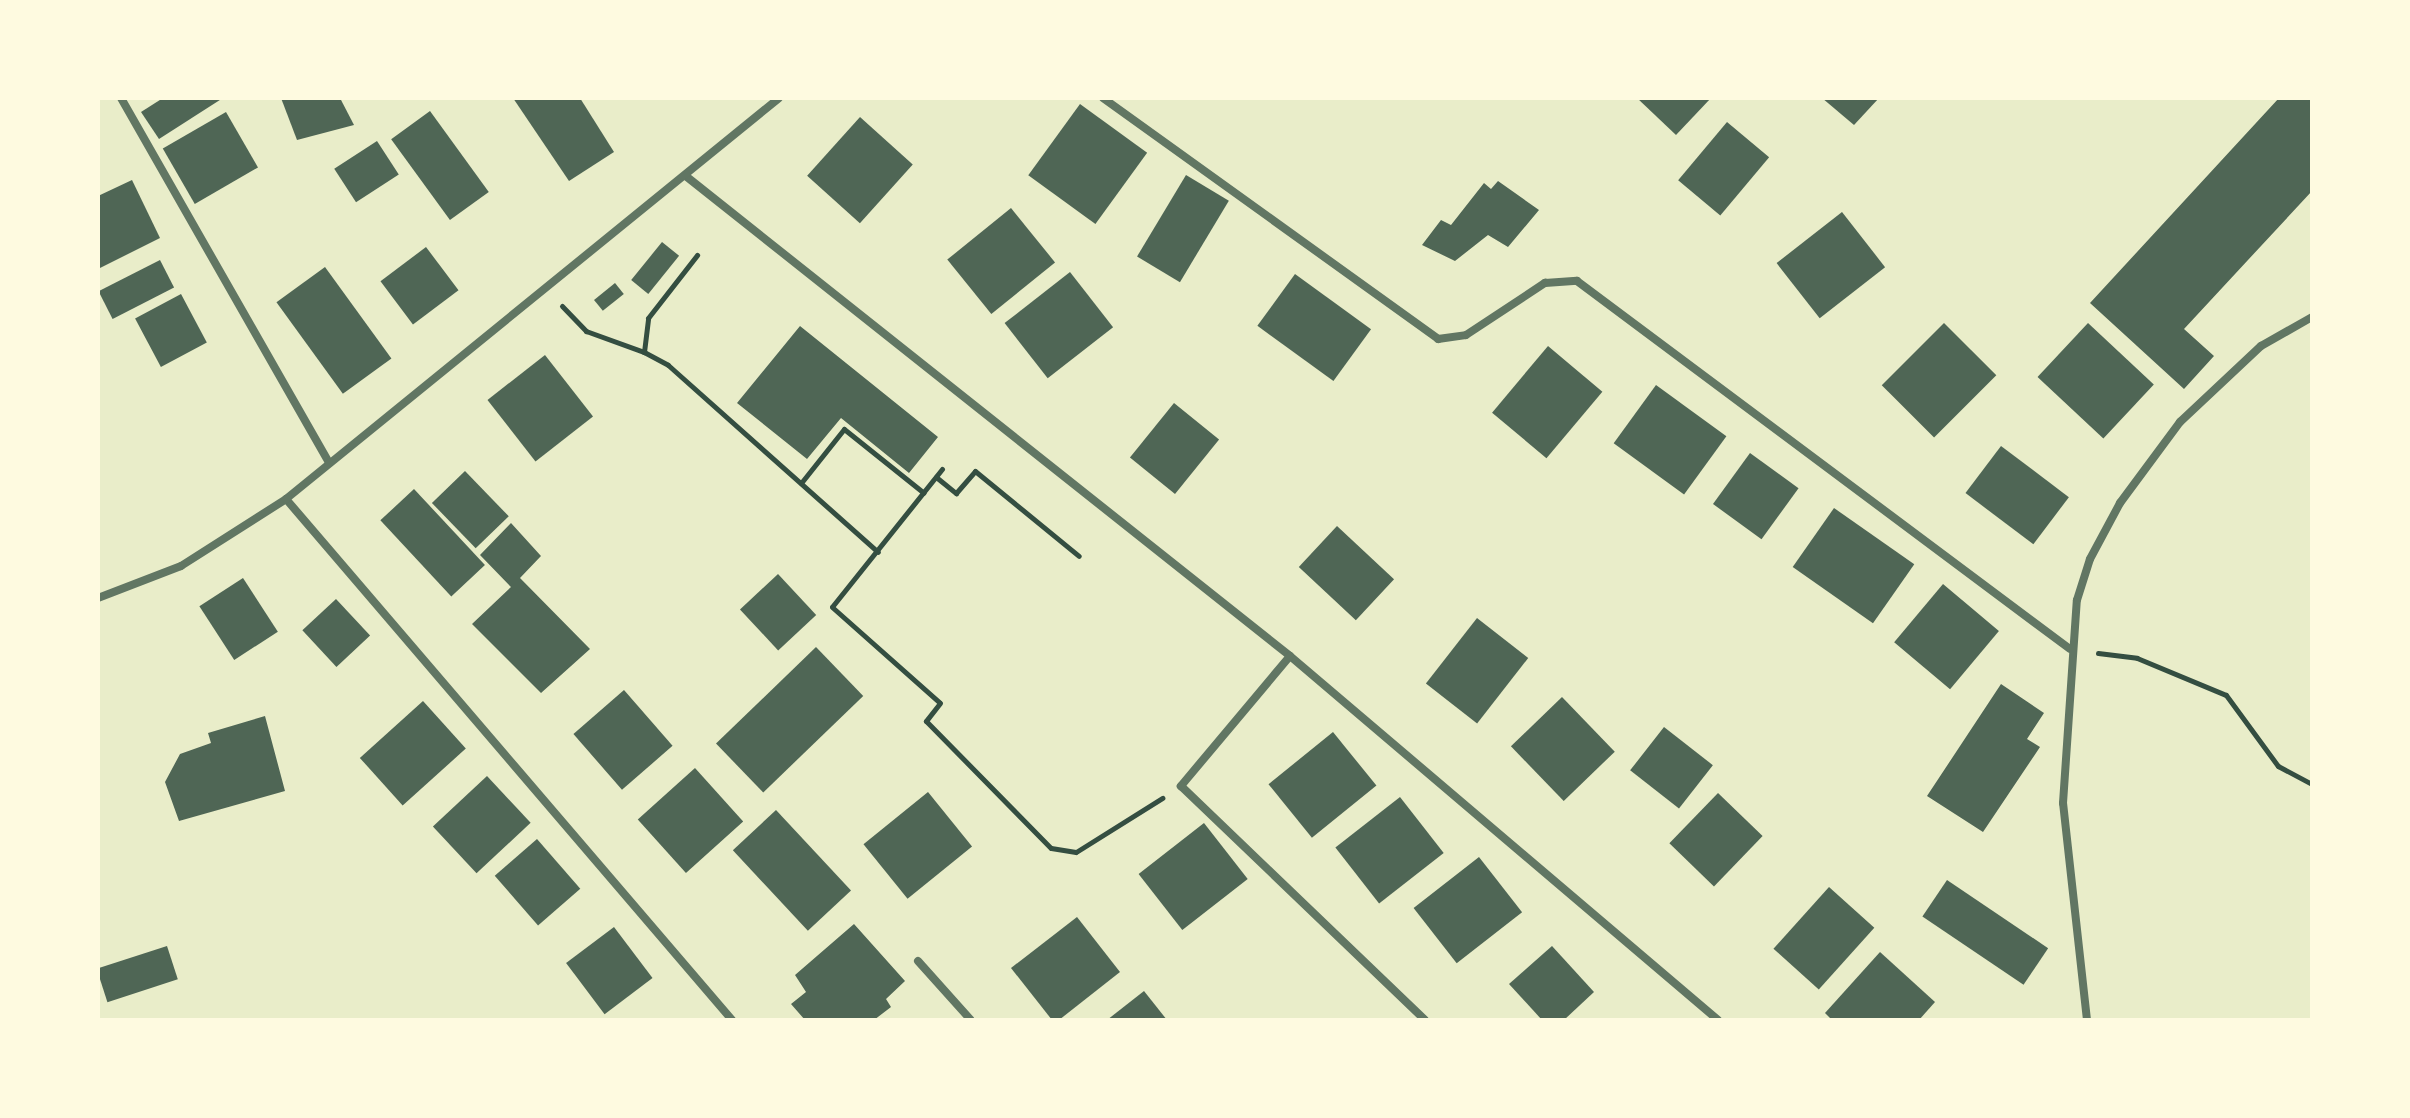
<!DOCTYPE html>
<style>
body{margin:0}
#map{position:relative;width:2410px;height:1118px;overflow:hidden;background:#e9edc9;font-family:"Fira Sans Condensed",sans-serif}
div>[style]{position:absolute}
[style*='--x']{left:calc(var(--x)*1px);top:calc(var(--y)*1px);width:calc(var(--w)*1px);rotate:calc(var(--a)*1deg)}
.building>*{inset:0;background:#4f6655;transform-origin:0 0}
.path>*{height:5px;margin:-2.5px;padding:0 2.5px;transform-origin:2.5px;border-radius:2.5px;background:#344e41}
.minor>*{height:8px;margin:-4px;padding:0 4px;transform-origin:4px;border-radius:4px;background:#617663}
span{translate:-50% -50%;white-space:nowrap;text-align:center;line-height:1.15;-webkit-text-stroke:8px #fefae0;paint-order:stroke}
.frame{position:absolute;inset:0;border:100px solid #fefae0;pointer-events:none}
</style>
<div id="map">
<div class="building">
<div style="clip-path:polygon(163px 98px,223px 98px,159px 139px,141px 112px)"></div>
<div style="clip-path:polygon(281px 98px,340px 98px,354px 125px,297px 140px)"></div>
<div style="clip-path:polygon(513px 98px,580px 98px,614px 152px,569px 181px)"></div>
<div style="clip-path:polygon(1637px 98px,1711px 98px,1676px 135px)"></div>
<div style="clip-path:polygon(1822px 98px,1879px 98px,1854px 125px)"></div>
<div style="clip-path:polygon(2279px 98px,2312px 98px,2312px 191px,2184px 329px,2214px 356px,2184px 389px,2090px 303px)"></div>
<div style="left:1080px;top:104px;width:83px;height:88px;rotate:36deg"></div>
<div style="left:430px;top:111px;width:100px;height:48px;rotate:54deg"></div>
<div style="left:226px;top:112px;width:64px;height:73px;rotate:60deg"></div>
<div style="left:860px;top:117px;width:71px;height:79px;rotate:42deg"></div>
<div style="left:1727px;top:122px;width:55px;height:76px;rotate:40deg"></div>
<div style="left:377px;top:141px;width:40px;height:51px;rotate:57deg"></div>
<div style="left:1186px;top:175px;width:50px;height:95px;rotate:31deg"></div>
<div style="clip-path:polygon(132px 180px,160px 238px,100px 268px,98px 196px)"></div>
<div style="clip-path:polygon(1498px 181px,1539px 210px,1508px 247px,1488px 235px,1455px 261px,1422px 245px,1441px 220px,1451px 225px,1484px 183px,1491px 189px)"></div>
<div style="left:1011px;top:208px;width:70px;height:82px;rotate:51deg"></div>
<div style="left:1842px;top:212px;width:70px;height:83px;rotate:52deg"></div>
<div style="left:662px;top:242px;width:22px;height:49px;rotate:39deg"></div>
<div style="left:426px;top:247px;width:54px;height:57px;rotate:53deg"></div>
<div style="left:160px;top:260px;width:31px;height:69px;rotate:63deg"></div>
<div style="left:325px;top:267px;width:113px;height:60px;rotate:54deg"></div>
<div style="left:1070px;top:272px;width:70px;height:83px;rotate:52deg"></div>
<div style="left:1295px;top:274px;width:94px;height:64px;rotate:36deg"></div>
<div style="left:615px;top:283px;width:14px;height:27px;rotate:51deg"></div>
<div style="left:181px;top:294px;width:55px;height:52px;rotate:62deg"></div>
<div style="left:1944px;top:323px;width:74px;height:88px;rotate:45deg"></div>
<div style="left:2088px;top:323px;width:90px;height:74px;rotate:43deg"></div>
<div style="clip-path:polygon(800px 326px,938px 437px,909px 473px,841px 418px,807px 459px,737px 403px)"></div>
<div style="left:1548px;top:346px;width:71px;height:87px;rotate:40deg"></div>
<div style="left:545px;top:355px;width:78px;height:73px;rotate:52deg"></div>
<div style="left:1656px;top:385px;width:87px;height:72px;rotate:36deg"></div>
<div style="left:1174px;top:403px;width:58px;height:70px;rotate:39deg"></div>
<div style="left:2001px;top:446px;width:85px;height:59px;rotate:37deg"></div>
<div style="left:1750px;top:453px;width:60px;height:63px;rotate:36deg"></div>
<div style="left:465px;top:471px;width:63px;height:46px;rotate:46deg"></div>
<div style="left:414px;top:489px;width:104px;height:46px;rotate:47deg"></div>
<div style="left:1834px;top:508px;width:98px;height:72px;rotate:35deg"></div>
<div style="clip-path:polygon(511px 523px,541px 556px,520px 578px,590px 649px,541px 693px,472px 624px,511px 587px,480px 555px)"></div>
<div style="left:1337px;top:526px;width:78px;height:56px;rotate:43deg"></div>
<div style="left:778px;top:574px;width:56px;height:52px;rotate:47deg"></div>
<div style="left:243px;top:578px;width:64px;height:52px;rotate:57deg"></div>
<div style="left:1943px;top:584px;width:73px;height:76px;rotate:40deg"></div>
<div style="left:336px;top:599px;width:50px;height:46px;rotate:47deg"></div>
<div style="left:1477px;top:618px;width:65px;height:83px;rotate:38deg"></div>
<div style="left:816px;top:647px;width:68px;height:139px;rotate:46deg"></div>
<div style="clip-path:polygon(2001px 684px,2044px 713px,2027px 739px,2040px 747px,1983px 832px,1927px 796px)"></div>
<div style="left:624px;top:690px;width:74px;height:67px;rotate:49deg"></div>
<div style="left:1562px;top:697px;width:76px;height:71px;rotate:46deg"></div>
<div style="left:423px;top:701px;width:64px;height:85px;rotate:48deg"></div>
<div style="clip-path:polygon(265px 716px,285px 791px,179px 821px,165px 782px,180px 754px,211px 743px,208px 733px)"></div>
<div style="left:1664px;top:727px;width:62px;height:55px;rotate:38deg"></div>
<div style="left:1333px;top:732px;width:69px;height:83px;rotate:51deg"></div>
<div style="left:695px;top:768px;width:72px;height:77px;rotate:48deg"></div>
<div style="left:487px;top:776px;width:64px;height:74px;rotate:47deg"></div>
<div style="left:928px;top:792px;width:70px;height:83px;rotate:51deg"></div>
<div style="left:1718px;top:793px;width:62px;height:70px;rotate:44deg"></div>
<div style="left:1400px;top:797px;width:71px;height:82px;rotate:52deg"></div>
<div style="left:776px;top:810px;width:110px;height:59px;rotate:47deg"></div>
<div style="left:1204px;top:823px;width:71px;height:83px;rotate:52deg"></div>
<div style="left:537px;top:839px;width:66px;height:56px;rotate:49deg"></div>
<div style="left:1479px;top:857px;width:70px;height:83px;rotate:52deg"></div>
<div style="left:1947px;top:880px;width:122px;height:44px;rotate:34deg"></div>
<div style="left:1829px;top:887px;width:61px;height:83px;rotate:42deg"></div>
<div style="clip-path:polygon(1077px 917px,1120px 972px,1059px 1020px,1052px 1020px,1011px 968px)"></div>
<div style="clip-path:polygon(854px 924px,905px 981px,886px 999px,891px 1007px,874px 1020px,805px 1020px,791px 1004px,806px 992px,795px 975px)"></div>
<div style="left:614px;top:927px;width:64px;height:60px;rotate:53deg"></div>
<div style="left:167px;top:946px;width:35px;height:74px;rotate:72deg"></div>
<div style="clip-path:polygon(1552px 946px,1594px 992px,1564px 1020px,1542px 1020px,1509px 984px)"></div>
<div style="clip-path:polygon(1880px 952px,1935px 1002px,1919px 1020px,1832px 1020px,1825px 1013px)"></div>
<div style="clip-path:polygon(1144px 991px,1167px 1020px,1107px 1020px)"></div>
</div>
<div class="path">
<div style="--x:562;--y:306;--w:35;--a:46"></div>
<div style="--x:586;--y:331;--w:62;--a:19.9"></div>
<div style="--x:644;--y:352;--w:34;--a:-83"></div>
<div style="--x:648;--y:318;--w:80;--a:-52.1"></div>
<div style="--x:644;--y:352;--w:27;--a:28"></div>
<div style="--x:668;--y:365;--w:281;--a:41.7"></div>
<div style="--x:942;--y:469;--w:176;--a:128.6"></div>
<div style="--x:832;--y:607;--w:144;--a:41.6"></div>
<div style="--x:940;--y:703;--w:23;--a:128"></div>
<div style="--x:926;--y:721;--w:178;--a:45.5"></div>
<div style="--x:1051;--y:848;--w:25;--a:9"></div>
<div style="--x:1076;--y:852;--w:102;--a:-32.1"></div>
<div style="--x:936;--y:477;--w:26;--a:39"></div>
<div style="--x:956;--y:493;--w:29;--a:-49"></div>
<div style="--x:975;--y:471;--w:134;--a:39.3"></div>
<div style="--x:801;--y:483;--w:69;--a:-51.5"></div>
<div style="--x:844;--y:429;--w:102;--a:38.7"></div>
<div style="--x:2098;--y:653;--w:39;--a:7"></div>
<div style="--x:2137;--y:658;--w:96;--a:22.6"></div>
<div style="--x:2226;--y:695;--w:88;--a:53.8"></div>
<div style="--x:2278;--y:766;--w:38;--a:28"></div>
</div>
<div class="minor">
<div style="--x:121;--y:98;--w:420;--a:60.3"></div>
<div style="--x:1103;--y:98;--w:413;--a:35.7"></div>
<div style="--x:1438;--y:339;--w:28;--a:-8"></div>
<div style="--x:1466;--y:335;--w:95;--a:-33.4"></div>
<div style="--x:1545;--y:283;--w:32;--a:-4"></div>
<div style="--x:1577;--y:281;--w:615;--a:36.74"></div>
<div style="--x:687;--y:177;--w:770;--a:38.46"></div>
<div style="--x:1290;--y:656;--w:562;--a:40.38"></div>
<div style="--x:286;--y:499;--w:686;--a:49.43"></div>
<div style="--x:98;--y:598;--w:89;--a:-21.1"></div>
<div style="--x:181;--y:566;--w:125;--a:-32.5"></div>
<div style="--x:286;--y:499;--w:635;--a:-39.12"></div>
<div style="--x:1290;--y:656;--w:170;--a:130"></div>
<div style="--x:1181;--y:786;--w:338;--a:43.8"></div>
<div style="--x:918;--y:961;--w:79;--a:48.1"></div>
<div style="--x:2087;--y:1020;--w:218;--a:-96.3"></div>
<div style="--x:2063;--y:803;--w:203;--a:-86.1"></div>
<div style="--x:2077;--y:600;--w:43;--a:-72.4"></div>
<div style="--x:2090;--y:559;--w:64;--a:-61.8"></div>
<div style="--x:2120;--y:503;--w:101;--a:-53.5"></div>
<div style="--x:2180;--y:422;--w:111;--a:-43.2"></div>
<div style="--x:2261;--y:346;--w:59;--a:-29.6"></div>
</div>
<div class="frame"></div>
</div>
